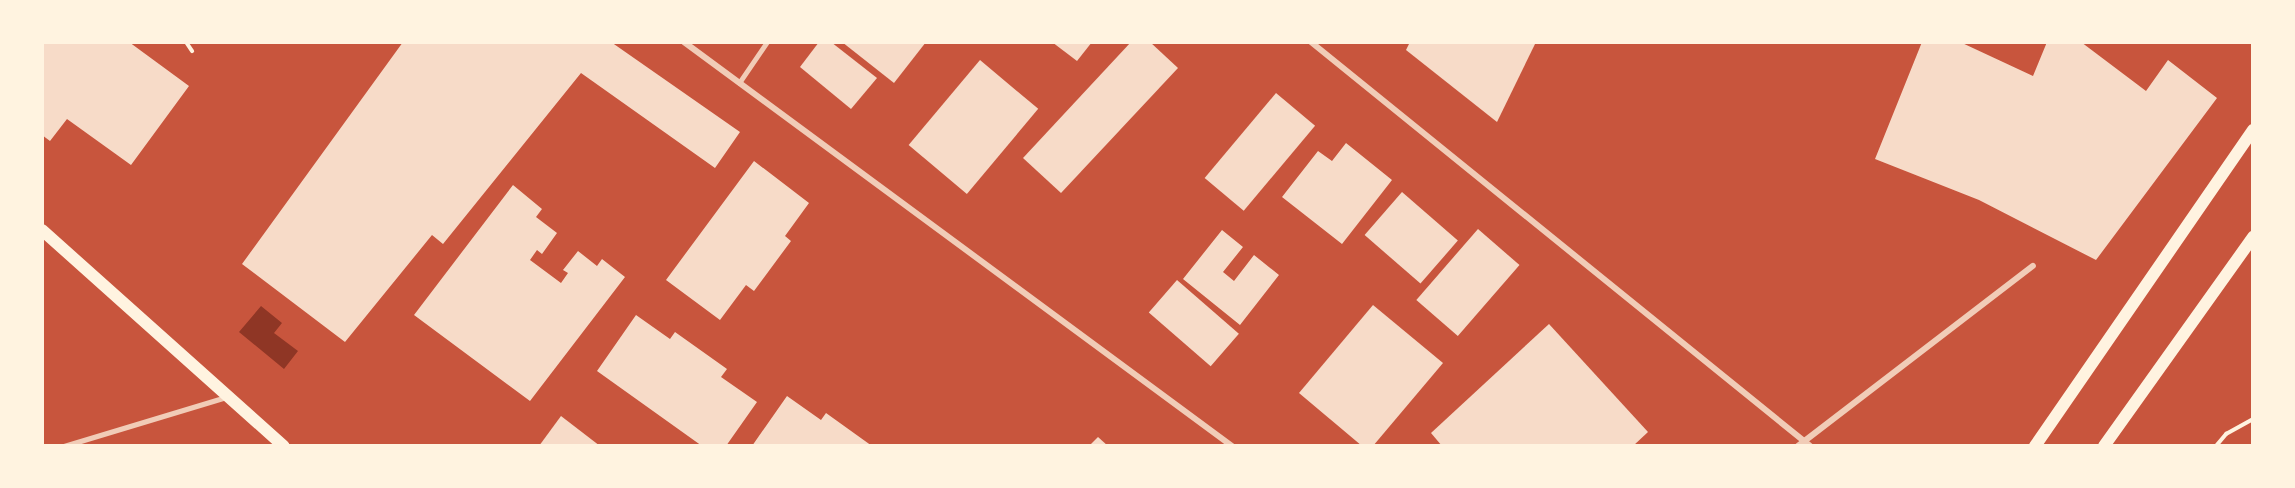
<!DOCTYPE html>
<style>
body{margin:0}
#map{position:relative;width:2295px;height:488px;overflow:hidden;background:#c8553d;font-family:"Titillium Web",sans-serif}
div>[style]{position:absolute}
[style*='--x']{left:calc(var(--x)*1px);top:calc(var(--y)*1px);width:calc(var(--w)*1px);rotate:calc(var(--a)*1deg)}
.water>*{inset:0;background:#8f3625}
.building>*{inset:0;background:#f7dbc8;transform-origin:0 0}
.path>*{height:4px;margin:-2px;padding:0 2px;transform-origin:2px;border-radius:2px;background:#fff3e0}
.service>*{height:4.5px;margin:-2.25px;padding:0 2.25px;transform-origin:2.25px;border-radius:2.25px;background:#f1ccb7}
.minor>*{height:6px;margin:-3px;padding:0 3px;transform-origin:3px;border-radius:3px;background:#f1ccb7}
.secondary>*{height:12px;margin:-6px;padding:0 6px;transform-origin:6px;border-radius:6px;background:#fff3e0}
span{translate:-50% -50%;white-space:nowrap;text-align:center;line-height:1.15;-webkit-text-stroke:4.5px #fff3e0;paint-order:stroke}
.frame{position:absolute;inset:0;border:44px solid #fff3e0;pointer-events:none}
</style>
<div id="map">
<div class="water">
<div style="clip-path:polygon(261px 306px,282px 323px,274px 333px,298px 351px,284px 369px,239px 332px)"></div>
</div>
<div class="building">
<div style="clip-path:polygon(42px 42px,129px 42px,189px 86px,131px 165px,67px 119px,50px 141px,42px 135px)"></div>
<div style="clip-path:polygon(403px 42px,611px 42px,740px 132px,715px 168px,581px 73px,443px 244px,432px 235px,345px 342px,242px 264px)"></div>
<div style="clip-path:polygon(819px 42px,831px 42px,877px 78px,851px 109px,800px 67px)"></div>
<div style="clip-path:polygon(842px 42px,926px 42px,894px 83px)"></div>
<div style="clip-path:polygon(1052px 42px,1092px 42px,1077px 61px)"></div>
<div style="clip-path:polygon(1131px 42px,1150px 42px,1178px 68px,1061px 193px,1023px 158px)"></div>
<div style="clip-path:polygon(1410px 42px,1536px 42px,1497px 122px,1406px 50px)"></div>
<div style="clip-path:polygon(1922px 42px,1960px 42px,2033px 76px,2047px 42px,2081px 42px,2146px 91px,2168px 60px,2217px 98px,2096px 260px,1979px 200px,1875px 159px)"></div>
<div style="left:980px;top:60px;width:76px;height:111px;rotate:40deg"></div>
<div style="left:1276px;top:93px;width:51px;height:111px;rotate:40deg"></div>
<div style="clip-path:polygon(1346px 143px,1392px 180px,1342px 244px,1282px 197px,1318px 151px,1332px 161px)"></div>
<div style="clip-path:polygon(754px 161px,809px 203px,785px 236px,791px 241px,754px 291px,746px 285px,720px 320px,666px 280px)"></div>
<div style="clip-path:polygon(513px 185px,542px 209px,536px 217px,557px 233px,542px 254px,537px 250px,530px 260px,561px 283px,568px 273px,563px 270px,578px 251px,597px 266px,602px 259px,625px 277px,530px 401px,414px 315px)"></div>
<div style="left:1402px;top:192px;width:74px;height:57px;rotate:41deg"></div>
<div style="left:1478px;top:229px;width:55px;height:94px;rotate:41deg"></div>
<div style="clip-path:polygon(1222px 230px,1243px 247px,1223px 272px,1234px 281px,1254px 255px,1279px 275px,1240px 325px,1183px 279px)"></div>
<div style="left:1177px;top:280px;width:82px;height:43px;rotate:41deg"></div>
<div style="clip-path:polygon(1373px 305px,1443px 363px,1373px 446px,1362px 446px,1299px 393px)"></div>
<div style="clip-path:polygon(636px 315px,670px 339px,675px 332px,727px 369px,721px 377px,757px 402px,726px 446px,702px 446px,597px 371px)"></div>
<div style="clip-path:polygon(1549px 324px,1648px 432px,1633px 446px,1442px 446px,1431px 433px)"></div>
<div style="clip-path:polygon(787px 396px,821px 420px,826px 413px,872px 446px,752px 446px)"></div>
<div style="clip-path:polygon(561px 416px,600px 446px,539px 446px)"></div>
<div style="clip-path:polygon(1098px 437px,1108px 446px,1089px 446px)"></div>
</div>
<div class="path">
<div style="--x:186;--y:42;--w:11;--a:56"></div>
<div style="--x:2216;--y:446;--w:16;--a:-50"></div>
<div style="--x:2226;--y:434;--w:31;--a:-29"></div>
</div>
<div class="service">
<div style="--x:739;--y:83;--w:50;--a:-55.7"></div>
<div style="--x:64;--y:446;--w:169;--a:-16.8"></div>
</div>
<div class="minor">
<div style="--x:684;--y:42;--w:681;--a:36.4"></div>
<div style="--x:1311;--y:42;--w:642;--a:38.99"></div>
<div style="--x:1798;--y:446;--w:296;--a:-37.5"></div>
</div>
<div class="secondary">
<div style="--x:42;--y:230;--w:324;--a:41.8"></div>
<div style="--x:2035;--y:446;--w:384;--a:-55.4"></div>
<div style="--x:2104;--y:446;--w:257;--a:-54.5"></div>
</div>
<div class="frame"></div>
</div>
